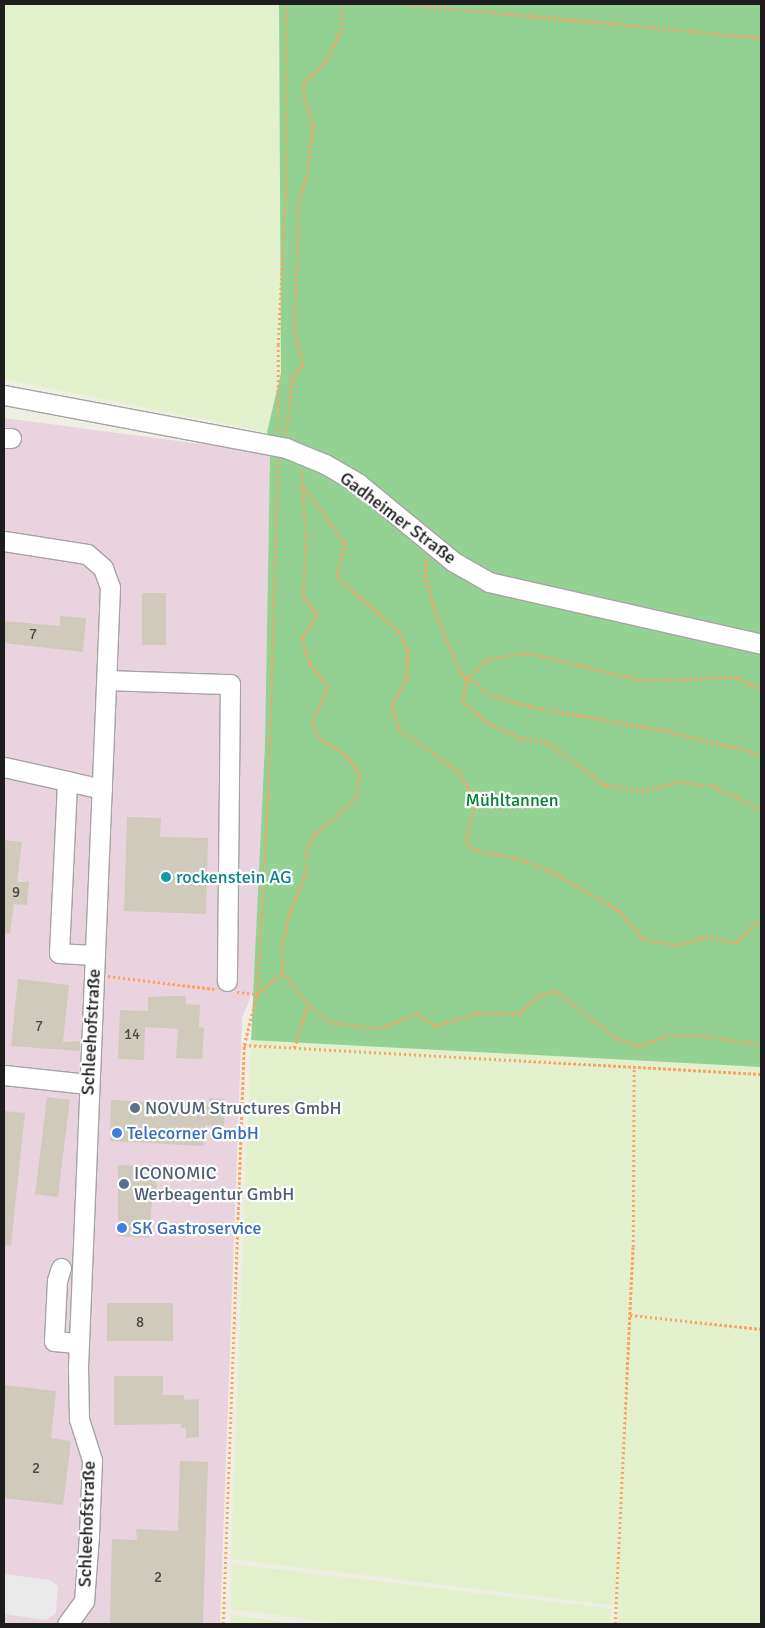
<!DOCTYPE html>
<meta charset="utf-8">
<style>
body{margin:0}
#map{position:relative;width:765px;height:1628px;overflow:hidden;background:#efeee2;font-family:Signika,sans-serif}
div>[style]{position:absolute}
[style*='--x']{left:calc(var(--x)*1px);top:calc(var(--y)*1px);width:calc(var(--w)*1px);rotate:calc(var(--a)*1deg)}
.industrial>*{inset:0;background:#e9d3de}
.farmland>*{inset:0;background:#e2f0cb}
.forest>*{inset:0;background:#93d293}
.parking>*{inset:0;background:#e9e9e9}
.building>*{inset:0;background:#cfcabb;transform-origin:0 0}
.path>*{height:2.5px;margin-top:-1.25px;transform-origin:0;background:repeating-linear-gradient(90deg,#ffa163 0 2.5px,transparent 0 5px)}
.roads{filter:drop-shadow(1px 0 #a4a4a4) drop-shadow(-1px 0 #a4a4a4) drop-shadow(0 1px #a4a4a4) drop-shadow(0 -1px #a4a4a4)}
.minor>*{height:19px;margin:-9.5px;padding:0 9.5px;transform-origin:9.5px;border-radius:9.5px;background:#fff}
.dots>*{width:14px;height:14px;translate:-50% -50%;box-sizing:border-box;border:2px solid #fff;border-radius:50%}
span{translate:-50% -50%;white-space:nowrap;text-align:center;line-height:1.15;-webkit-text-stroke:4.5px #fff;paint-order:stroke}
.number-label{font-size:15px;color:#4a4844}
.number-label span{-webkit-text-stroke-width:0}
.street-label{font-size:18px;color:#1d1d1d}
.park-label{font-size:18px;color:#038234}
.culture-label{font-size:18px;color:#0d838f}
.left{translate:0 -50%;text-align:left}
.service-label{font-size:18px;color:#4e5e75}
.shop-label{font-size:18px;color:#366cbe}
.frame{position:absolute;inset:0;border:5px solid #1d1d1d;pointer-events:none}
</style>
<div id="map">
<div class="industrial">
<div style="clip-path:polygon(4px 418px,270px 453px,265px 742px,254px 989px,242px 1018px,220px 1624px,4px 1624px)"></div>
</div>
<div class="farmland">
<div style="clip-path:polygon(4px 4px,279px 4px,281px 373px,267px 432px,4px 379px)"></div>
<div style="clip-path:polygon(251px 1040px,761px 1065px,761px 1624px,617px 1624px,619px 1606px,231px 1559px)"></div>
<div style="clip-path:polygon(232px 1564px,611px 1609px,610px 1624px,343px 1624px,231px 1609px)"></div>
<div style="clip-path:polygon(231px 1615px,300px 1624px,230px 1624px)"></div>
</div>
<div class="forest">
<div style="clip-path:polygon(279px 4px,761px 4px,761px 1067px,251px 1040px,265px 742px,270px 453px,267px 432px,281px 373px)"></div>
</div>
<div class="parking">
<div style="clip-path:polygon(4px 1574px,50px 1580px,58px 1586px,56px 1613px,46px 1620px,4px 1614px)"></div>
</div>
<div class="building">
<div style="left:142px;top:593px;width:24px;height:52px"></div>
<div style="clip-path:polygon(60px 616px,86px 618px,83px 652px,4px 643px,4px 621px,60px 626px)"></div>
<div style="clip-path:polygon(127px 817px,161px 818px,160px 837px,208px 838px,206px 914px,124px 911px)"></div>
<div style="clip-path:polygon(4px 840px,22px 842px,17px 882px,29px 882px,27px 905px,14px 904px,10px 934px,4px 933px)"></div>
<div style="clip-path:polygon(18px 979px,69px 985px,63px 1042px,80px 1041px,80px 1051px,11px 1046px)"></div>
<div style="clip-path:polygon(173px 996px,186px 996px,186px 1004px,200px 1005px,199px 1027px,204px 1028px,202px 1059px,176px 1058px,178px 1029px,145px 1027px,144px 1060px,118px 1059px,120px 1010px,148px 1011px,148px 997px)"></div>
<div style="left:47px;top:1097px;width:23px;height:98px;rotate:7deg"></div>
<div style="clip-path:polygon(209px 1098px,225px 1099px,224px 1126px,205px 1125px,204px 1146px,110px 1141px,111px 1100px,209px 1105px)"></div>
<div style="clip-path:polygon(4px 1111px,25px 1113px,11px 1245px,4px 1245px)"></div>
<div style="clip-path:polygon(118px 1165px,157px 1166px,156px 1201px,152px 1200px,149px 1238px,118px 1236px)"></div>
<div style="left:173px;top:1303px;width:38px;height:66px;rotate:90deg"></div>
<div style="clip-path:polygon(114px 1376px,163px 1376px,163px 1395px,184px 1395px,184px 1400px,199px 1399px,199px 1437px,186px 1438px,186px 1428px,181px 1428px,181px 1424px,114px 1425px)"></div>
<div style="clip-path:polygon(4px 1385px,56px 1391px,51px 1438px,71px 1441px,63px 1505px,4px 1498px)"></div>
<div style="clip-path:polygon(180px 1461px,208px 1462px,203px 1624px,110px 1624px,112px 1539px,137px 1540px,136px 1529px,178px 1531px)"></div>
</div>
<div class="path">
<div style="--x:404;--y:4;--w:359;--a:5.4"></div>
<div style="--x:278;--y:432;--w:87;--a:-90"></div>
<div style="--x:278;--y:345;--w:166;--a:-87.2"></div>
<div style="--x:286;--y:179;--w:175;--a:-90"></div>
<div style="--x:286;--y:433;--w:55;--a:-83.8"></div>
<div style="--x:292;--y:378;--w:18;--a:-52"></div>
<div style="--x:303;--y:364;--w:34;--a:-105"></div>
<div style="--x:294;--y:331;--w:129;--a:-87.8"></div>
<div style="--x:299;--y:202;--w:25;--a:-74"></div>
<div style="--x:306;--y:178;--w:53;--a:-82.5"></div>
<div style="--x:313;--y:125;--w:23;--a:-110"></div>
<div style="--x:305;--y:103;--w:19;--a:-96"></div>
<div style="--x:303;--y:84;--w:33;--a:-45"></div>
<div style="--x:326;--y:61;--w:34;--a:-64"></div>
<div style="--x:341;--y:30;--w:26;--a:-90"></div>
<div style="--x:303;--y:485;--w:72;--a:54.1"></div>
<div style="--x:345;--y:543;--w:35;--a:103"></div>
<div style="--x:337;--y:577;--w:82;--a:41.1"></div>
<div style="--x:399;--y:631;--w:22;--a:66"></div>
<div style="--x:408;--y:651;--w:28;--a:92"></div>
<div style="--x:407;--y:679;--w:29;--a:121"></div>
<div style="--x:392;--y:704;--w:26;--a:74"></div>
<div style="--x:399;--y:729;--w:74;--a:35.6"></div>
<div style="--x:459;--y:772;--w:34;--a:60"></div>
<div style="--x:476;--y:802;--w:41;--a:104"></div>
<div style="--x:466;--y:842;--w:10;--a:45"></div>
<div style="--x:473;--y:849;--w:54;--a:12.8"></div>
<div style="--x:526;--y:861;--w:33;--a:23"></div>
<div style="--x:556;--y:874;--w:72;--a:30.1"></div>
<div style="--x:618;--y:910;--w:38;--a:49"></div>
<div style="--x:643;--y:939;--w:35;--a:10"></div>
<div style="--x:677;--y:945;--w:30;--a:-15"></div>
<div style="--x:706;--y:937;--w:31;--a:11"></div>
<div style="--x:736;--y:943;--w:28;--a:-45"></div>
<div style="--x:756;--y:923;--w:5;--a:0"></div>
<div style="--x:427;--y:559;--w:16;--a:97"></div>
<div style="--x:425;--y:575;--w:43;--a:73.7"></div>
<div style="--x:437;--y:616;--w:62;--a:67.2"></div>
<div style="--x:461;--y:673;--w:36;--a:36"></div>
<div style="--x:490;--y:694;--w:44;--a:17.2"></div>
<div style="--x:532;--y:707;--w:137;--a:10.1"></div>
<div style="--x:667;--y:731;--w:97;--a:13.7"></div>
<div style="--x:761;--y:690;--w:27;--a:-153"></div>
<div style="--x:737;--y:678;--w:96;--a:178.2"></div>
<div style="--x:641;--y:681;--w:116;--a:-166.1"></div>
<div style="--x:528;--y:653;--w:42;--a:170.3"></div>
<div style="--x:487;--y:660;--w:28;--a:136"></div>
<div style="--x:467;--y:679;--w:21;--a:101"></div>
<div style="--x:463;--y:700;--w:30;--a:44"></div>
<div style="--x:485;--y:721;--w:39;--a:26"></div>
<div style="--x:520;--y:738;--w:27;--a:8"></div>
<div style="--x:547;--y:742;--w:73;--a:36.1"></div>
<div style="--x:606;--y:785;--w:36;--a:9"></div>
<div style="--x:642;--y:791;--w:36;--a:-14"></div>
<div style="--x:677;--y:782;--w:36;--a:6"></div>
<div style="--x:713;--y:786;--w:53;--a:25.6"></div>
<div style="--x:282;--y:972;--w:41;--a:50.9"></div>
<div style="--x:108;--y:976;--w:107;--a:7"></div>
<div style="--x:237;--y:992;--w:20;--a:6"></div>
<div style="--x:257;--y:994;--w:33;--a:-41"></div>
<div style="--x:282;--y:972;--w:28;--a:-90"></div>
<div style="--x:282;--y:944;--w:33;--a:-76"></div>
<div style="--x:290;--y:912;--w:44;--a:-67.5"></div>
<div style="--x:307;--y:871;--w:19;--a:-93"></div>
<div style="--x:306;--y:852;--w:17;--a:-66"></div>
<div style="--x:313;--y:836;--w:57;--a:-41.5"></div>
<div style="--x:356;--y:798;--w:24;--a:-81"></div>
<div style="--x:360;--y:774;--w:26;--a:-129"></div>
<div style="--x:344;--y:754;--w:31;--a:-147"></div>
<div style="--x:318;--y:737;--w:15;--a:-113"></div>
<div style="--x:312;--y:723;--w:40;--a:-66.6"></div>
<div style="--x:328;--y:686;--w:28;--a:-131"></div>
<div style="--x:310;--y:665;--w:28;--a:-107"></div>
<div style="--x:302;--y:638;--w:28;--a:-58"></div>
<div style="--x:317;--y:614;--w:23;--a:-128"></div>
<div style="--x:303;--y:596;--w:57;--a:-87"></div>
<div style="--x:306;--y:539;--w:68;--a:-94.2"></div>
<div style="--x:244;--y:1045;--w:518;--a:3.21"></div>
<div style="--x:294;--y:1048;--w:46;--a:-72.3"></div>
<div style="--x:308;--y:1004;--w:31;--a:38"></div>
<div style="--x:332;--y:1023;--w:51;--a:5.6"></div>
<div style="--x:383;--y:1028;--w:36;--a:-24"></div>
<div style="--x:416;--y:1013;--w:24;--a:33"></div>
<div style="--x:436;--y:1026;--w:43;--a:-17.6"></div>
<div style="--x:477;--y:1013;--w:42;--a:1.4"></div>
<div style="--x:519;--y:1014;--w:26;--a:-43"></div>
<div style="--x:538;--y:996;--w:18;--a:-16"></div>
<div style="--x:555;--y:991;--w:79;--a:37.3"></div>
<div style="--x:618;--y:1039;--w:22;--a:18"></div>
<div style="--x:639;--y:1046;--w:30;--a:-20"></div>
<div style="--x:667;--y:1036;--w:33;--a:0"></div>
<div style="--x:700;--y:1036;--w:62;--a:7.5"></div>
<div style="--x:630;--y:1315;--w:132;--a:6.1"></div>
<div style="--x:223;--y:1624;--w:579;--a:-87.92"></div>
<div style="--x:244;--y:1045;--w:53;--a:-75.7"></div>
<div style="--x:257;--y:994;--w:201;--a:-86.9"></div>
<div style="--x:268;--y:793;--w:333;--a:-88.3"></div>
<div style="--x:615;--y:1624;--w:377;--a:-87.3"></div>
<div style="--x:633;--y:1247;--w:179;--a:-89.7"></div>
</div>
<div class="roads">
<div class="minor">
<div style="--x:4;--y:395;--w:287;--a:10.6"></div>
<div style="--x:286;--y:448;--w:42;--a:22.3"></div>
<div style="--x:325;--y:464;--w:39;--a:30"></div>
<div style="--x:359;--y:484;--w:123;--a:39.4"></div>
<div style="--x:454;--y:562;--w:40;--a:29.7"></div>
<div style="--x:489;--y:582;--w:279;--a:12.8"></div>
<div style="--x:4;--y:438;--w:7;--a:0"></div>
<div style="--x:4;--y:541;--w:84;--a:8.9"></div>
<div style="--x:87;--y:554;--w:21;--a:41"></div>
<div style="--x:103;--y:568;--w:20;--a:70"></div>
<div style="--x:110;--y:587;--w:781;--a:92.35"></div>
<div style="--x:78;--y:1367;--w:52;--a:88.9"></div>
<div style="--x:79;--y:1419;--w:43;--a:72.4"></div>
<div style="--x:92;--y:1460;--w:76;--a:92.3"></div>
<div style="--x:89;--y:1536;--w:65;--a:94.4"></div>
<div style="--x:84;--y:1601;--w:29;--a:126"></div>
<div style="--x:107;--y:680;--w:123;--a:1.9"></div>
<div style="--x:230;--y:684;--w:297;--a:90.6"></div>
<div style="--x:4;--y:767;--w:65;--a:12.5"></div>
<div style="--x:95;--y:955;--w:36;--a:-177"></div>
<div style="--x:59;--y:953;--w:172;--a:-87.3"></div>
<div style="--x:67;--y:781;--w:36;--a:13"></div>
<div style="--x:4;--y:1075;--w:84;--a:6.1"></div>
<div style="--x:61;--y:1268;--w:13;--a:108"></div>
<div style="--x:57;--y:1280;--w:61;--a:92.8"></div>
<div style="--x:54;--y:1341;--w:25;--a:5"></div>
</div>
</div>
<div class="dots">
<div style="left:166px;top:877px;background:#0f9aa8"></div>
<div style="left:135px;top:1108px;background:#5c6f8a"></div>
<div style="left:117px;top:1133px;background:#3f7fe0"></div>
<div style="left:124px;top:1184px;background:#5c6f8a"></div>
<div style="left:122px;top:1228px;background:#3f7fe0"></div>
</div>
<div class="number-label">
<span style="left:33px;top:635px">7</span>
<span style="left:16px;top:893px">9</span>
<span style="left:39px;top:1027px">7</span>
<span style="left:132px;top:1035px">14</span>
<span style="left:140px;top:1323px">8</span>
<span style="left:36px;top:1469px">2</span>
<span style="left:158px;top:1578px">2</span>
</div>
<div class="street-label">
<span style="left:398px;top:518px;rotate:37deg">Gadheimer Straße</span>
<span style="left:91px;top:1032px;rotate:-87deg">Schleehofstraße</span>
<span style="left:87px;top:1524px;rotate:-88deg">Schleehofstraße</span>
</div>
<div class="park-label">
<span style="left:512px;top:800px">Mühltannen</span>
</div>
<div class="culture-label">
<span class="left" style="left:176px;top:877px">rockenstein AG</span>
</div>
<div class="service-label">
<span class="left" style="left:145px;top:1108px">NOVUM Structures GmbH</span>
<span class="left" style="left:134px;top:1184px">ICONOMIC<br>Werbeagentur GmbH</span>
</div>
<div class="shop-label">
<span class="left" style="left:127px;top:1133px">Telecorner GmbH</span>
<span class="left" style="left:132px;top:1228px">SK Gastroservice</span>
</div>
<div class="frame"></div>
</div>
